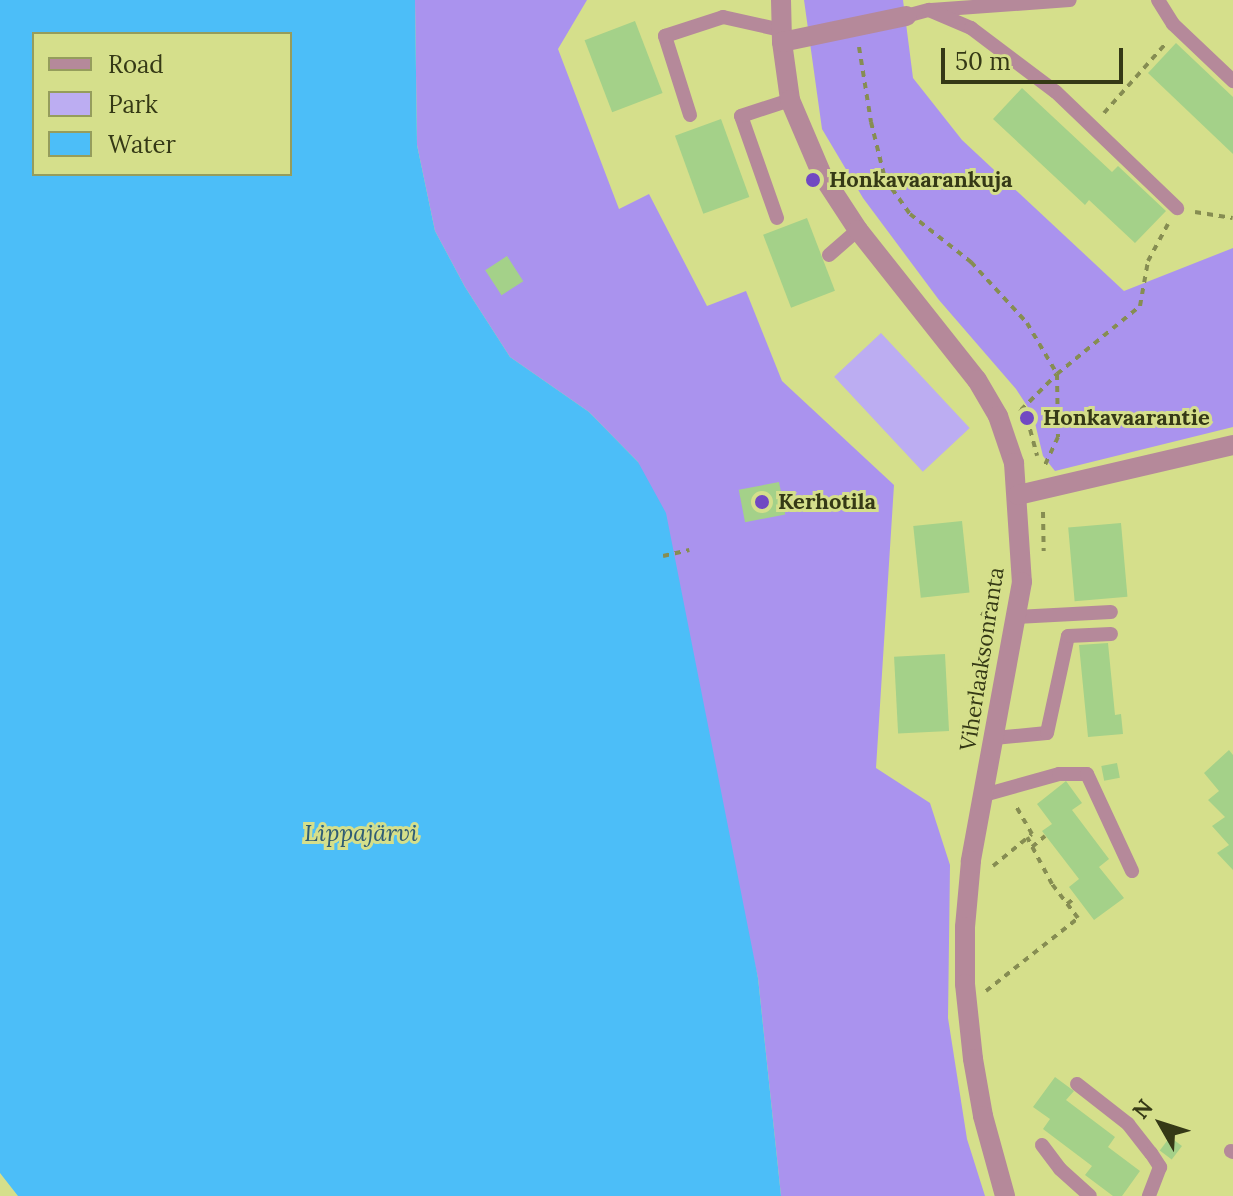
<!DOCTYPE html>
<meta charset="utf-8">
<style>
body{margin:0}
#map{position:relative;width:1233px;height:1196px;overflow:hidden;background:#d5df8b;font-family:Lora,serif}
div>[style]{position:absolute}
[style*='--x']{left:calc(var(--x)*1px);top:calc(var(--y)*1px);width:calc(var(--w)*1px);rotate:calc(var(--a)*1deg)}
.green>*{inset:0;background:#bcadf2;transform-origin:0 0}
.forest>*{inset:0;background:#aa93ee}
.water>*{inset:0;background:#4cbef8}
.building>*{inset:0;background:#a4d189;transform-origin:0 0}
.path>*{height:4px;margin-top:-2px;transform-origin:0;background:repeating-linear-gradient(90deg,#868d52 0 6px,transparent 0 12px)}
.service>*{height:14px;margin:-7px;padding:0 7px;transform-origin:7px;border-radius:7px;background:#b5899a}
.minor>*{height:20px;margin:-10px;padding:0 10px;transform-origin:10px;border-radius:10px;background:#b5899a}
.dots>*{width:22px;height:22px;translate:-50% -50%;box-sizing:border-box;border:4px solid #d5df8b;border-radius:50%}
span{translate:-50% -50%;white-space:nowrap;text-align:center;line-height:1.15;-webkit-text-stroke:6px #d5df8b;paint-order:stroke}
.poi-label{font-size:22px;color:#353916;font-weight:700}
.left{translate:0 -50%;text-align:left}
.street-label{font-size:22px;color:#353916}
.water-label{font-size:24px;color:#2f5c75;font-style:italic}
.legend{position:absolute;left:32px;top:32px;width:260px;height:144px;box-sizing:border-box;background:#d5df8b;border:2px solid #959d5c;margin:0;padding:10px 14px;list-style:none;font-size:24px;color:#353916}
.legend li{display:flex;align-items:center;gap:16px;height:40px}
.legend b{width:40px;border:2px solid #959d5c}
.north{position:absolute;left:1121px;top:1084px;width:80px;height:80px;-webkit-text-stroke:6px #d5df8b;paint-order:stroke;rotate:309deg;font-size:22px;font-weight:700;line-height:32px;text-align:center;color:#353916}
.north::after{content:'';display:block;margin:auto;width:28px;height:36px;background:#353916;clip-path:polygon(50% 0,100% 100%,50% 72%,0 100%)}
.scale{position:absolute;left:941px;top:48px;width:182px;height:36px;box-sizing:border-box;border:4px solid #353916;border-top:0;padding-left:10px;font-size:24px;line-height:28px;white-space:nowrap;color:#353916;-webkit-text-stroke:6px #d5df8b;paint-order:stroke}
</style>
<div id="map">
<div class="green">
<div style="left:881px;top:333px;width:130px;height:64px;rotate:47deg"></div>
</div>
<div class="forest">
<div style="clip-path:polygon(415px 0,587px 0,558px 49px,619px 209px,649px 194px,707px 306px,746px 291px,782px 381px,894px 485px,876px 768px,930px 803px,950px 865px,948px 1018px,967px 1139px,985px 1196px,781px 1196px,758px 978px,638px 462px,589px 412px,510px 357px,465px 287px,435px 231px,417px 145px)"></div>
<div style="clip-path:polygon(804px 0,903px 0,913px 78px,962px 140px,1124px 291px,1233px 248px,1233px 427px,1055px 471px,1043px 456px,1033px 415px,1016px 389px,939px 300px,863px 198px,822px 129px)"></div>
</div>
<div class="water">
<div style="clip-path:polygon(evenodd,0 0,415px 0,417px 145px,435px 231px,465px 287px,510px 357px,589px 412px,638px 462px,666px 513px,758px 978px,781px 1196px,18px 1196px,0 1173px,0 0,34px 34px,290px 34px,290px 174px,34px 174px,34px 34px)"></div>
</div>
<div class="building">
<div style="left:635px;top:21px;width:77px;height:54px;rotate:69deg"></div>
<div style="clip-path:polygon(1176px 43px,1233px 97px,1233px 154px,1148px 73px)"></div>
<div style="clip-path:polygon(1022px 88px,1112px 172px,1118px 166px,1166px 211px,1135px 243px,1089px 200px,1085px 205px,993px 119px)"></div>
<div style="left:721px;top:119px;width:83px;height:49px;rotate:70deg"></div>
<div style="left:807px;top:218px;width:78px;height:47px;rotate:69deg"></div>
<div style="left:507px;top:256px;width:30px;height:26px;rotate:57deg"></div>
<div style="left:779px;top:482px;width:33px;height:41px;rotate:79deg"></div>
<div style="left:962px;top:521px;width:72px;height:49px;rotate:84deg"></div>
<div style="left:1121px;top:523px;width:74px;height:53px;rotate:85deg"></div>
<div style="clip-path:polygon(1108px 643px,1115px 715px,1121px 714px,1123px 734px,1088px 737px,1079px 645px)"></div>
<div style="left:945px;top:654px;width:77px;height:51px;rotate:87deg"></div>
<div style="clip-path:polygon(1229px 750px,1233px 755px,1233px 870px,1217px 853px,1229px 845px,1212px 826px,1225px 817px,1208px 800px,1219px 791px,1204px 773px)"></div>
<div style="left:1117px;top:763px;width:15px;height:16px;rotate:79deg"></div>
<div style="clip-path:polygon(1066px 781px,1082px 803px,1072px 810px,1109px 859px,1099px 867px,1124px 898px,1094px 920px,1069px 887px,1079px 879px,1042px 831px,1052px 824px,1037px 804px)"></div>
<div style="clip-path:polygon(1055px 1077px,1074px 1091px,1066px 1100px,1115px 1137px,1108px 1147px,1140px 1171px,1122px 1196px,1113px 1196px,1085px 1175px,1092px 1166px,1043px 1129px,1050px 1119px,1033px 1107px)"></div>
<div style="left:1170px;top:1137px;width:15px;height:17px;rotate:37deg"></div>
</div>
<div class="path">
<div style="--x:859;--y:47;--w:76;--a:80.9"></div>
<div style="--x:871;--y:122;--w:59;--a:76.2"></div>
<div style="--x:885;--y:179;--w:43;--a:54.5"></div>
<div style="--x:910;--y:214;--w:78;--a:38.2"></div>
<div style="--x:971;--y:262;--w:83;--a:47.4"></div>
<div style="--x:1027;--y:323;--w:59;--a:59.5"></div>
<div style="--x:1057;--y:374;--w:63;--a:89.1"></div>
<div style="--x:1058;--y:437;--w:31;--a:115"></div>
<div style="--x:1104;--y:113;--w:95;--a:-48.4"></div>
<div style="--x:1195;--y:212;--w:38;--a:9"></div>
<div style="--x:1020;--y:409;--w:11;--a:52"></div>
<div style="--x:1027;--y:418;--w:39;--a:75"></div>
<div style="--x:1021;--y:410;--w:51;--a:-45"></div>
<div style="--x:1057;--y:374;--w:107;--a:-39.3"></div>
<div style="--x:1140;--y:306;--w:46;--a:-79.9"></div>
<div style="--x:1148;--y:261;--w:42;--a:-61.6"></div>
<div style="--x:1043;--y:512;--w:39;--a:89"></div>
<div style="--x:663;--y:556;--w:27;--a:-13"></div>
<div style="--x:981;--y:613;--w:17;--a:33"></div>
<div style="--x:1032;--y:847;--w:17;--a:-40"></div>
<div style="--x:993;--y:866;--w:50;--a:-39.4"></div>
<div style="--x:1032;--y:834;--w:32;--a:-120"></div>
<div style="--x:1067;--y:904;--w:11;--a:-38"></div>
<div style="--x:986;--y:991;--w:117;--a:-38.4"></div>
<div style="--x:1078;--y:918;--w:43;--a:-127.4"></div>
<div style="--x:1052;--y:884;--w:53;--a:-118"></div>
</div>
<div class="service">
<div style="--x:1158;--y:0;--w:28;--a:58"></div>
<div style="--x:1173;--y:24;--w:83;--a:43.5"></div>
<div style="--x:931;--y:10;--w:139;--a:-4.1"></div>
<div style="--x:906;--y:16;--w:24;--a:-15"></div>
<div style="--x:929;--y:10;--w:46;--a:23.2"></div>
<div style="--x:971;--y:28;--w:106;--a:37"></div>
<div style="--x:1056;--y:92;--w:168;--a:43.8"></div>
<div style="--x:690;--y:115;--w:83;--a:-107.6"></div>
<div style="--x:665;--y:36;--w:61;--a:-18.1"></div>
<div style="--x:723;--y:17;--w:59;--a:12.6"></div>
<div style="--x:777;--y:218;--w:108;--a:-109.4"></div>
<div style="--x:741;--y:116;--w:52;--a:-18.1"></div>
<div style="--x:829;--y:255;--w:38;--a:-41"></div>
<div style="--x:1016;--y:617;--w:95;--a:-3"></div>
<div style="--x:994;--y:738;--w:53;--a:-5.4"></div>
<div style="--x:1047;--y:733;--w:99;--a:-77.8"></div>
<div style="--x:1068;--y:636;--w:43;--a:-2.7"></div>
<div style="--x:984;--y:795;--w:78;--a:-15.6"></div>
<div style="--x:1059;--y:774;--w:28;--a:0"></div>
<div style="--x:1087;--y:774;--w:107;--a:65.1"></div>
<div style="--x:1077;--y:1084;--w:65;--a:38.1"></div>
<div style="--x:1128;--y:1124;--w:37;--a:52"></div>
<div style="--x:1151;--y:1153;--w:17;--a:57"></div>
<div style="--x:1160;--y:1167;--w:31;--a:111"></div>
<div style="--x:1042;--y:1145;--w:30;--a:53"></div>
<div style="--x:1060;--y:1169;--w:40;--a:42"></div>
<div style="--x:1231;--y:1151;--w:2;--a:27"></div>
</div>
<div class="minor">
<div style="--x:781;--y:0;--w:42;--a:88.6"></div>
<div style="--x:782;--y:42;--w:59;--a:82.1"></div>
<div style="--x:790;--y:100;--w:82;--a:66.9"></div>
<div style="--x:822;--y:175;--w:66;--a:56.8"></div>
<div style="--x:858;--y:230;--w:191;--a:51.6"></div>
<div style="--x:977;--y:380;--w:42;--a:59.7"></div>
<div style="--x:998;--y:416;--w:50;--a:71.2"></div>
<div style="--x:1014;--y:463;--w:119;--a:86.2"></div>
<div style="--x:1022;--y:582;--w:284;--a:100.4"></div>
<div style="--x:971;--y:861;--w:66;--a:95.2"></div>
<div style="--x:965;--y:927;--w:57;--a:90"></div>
<div style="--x:965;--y:984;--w:75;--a:83.9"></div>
<div style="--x:973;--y:1059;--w:58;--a:80"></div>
<div style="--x:983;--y:1116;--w:83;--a:74.6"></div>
<div style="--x:782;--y:42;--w:127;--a:-11.8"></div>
<div style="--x:1018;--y:495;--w:221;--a:-13.1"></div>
</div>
<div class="dots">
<div style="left:813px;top:180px;background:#7149c2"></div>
<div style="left:1027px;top:418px;background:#7149c2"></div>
<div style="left:762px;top:502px;background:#7149c2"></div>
</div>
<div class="poi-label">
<span class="left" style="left:829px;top:180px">Honkavaarankuja</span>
<span class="left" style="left:1043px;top:418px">Honkavaarantie</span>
<span class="left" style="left:778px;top:502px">Kerhotila</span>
</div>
<div class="street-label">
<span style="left:982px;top:659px;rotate:-81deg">Viherlaaksonranta</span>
</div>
<div class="water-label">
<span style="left:361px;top:833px">Lippajärvi</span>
</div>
<ul class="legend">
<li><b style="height:10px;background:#b5899a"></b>Road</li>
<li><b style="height:22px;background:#bcadf2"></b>Park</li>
<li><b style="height:22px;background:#4cbef8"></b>Water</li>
</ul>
<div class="north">N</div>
<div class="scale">50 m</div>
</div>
